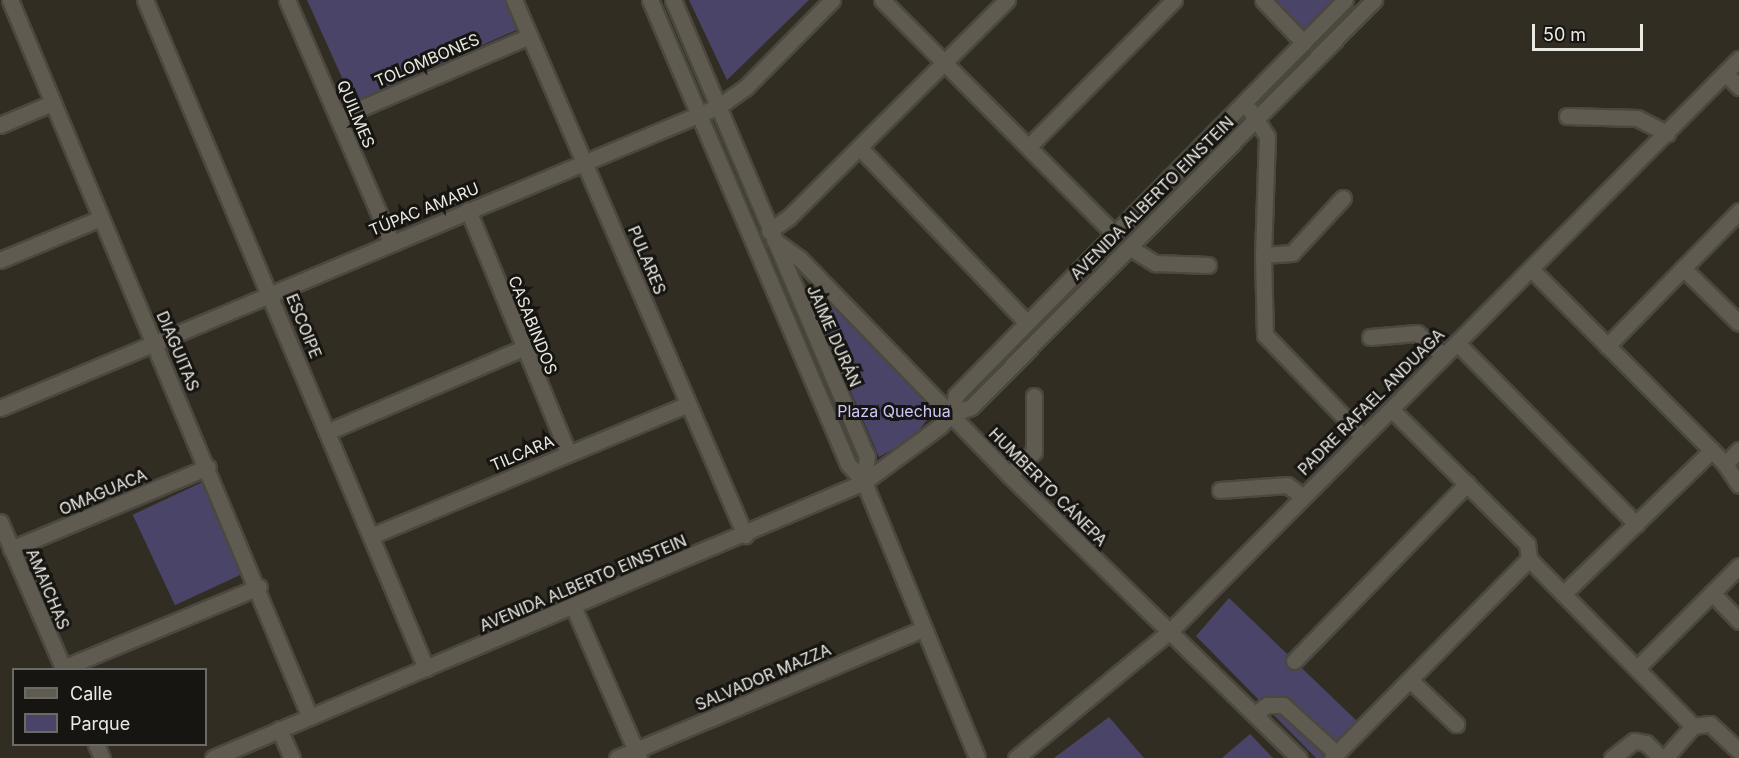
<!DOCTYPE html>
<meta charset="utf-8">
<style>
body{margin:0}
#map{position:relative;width:1739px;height:758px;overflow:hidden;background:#312d23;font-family:Inter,sans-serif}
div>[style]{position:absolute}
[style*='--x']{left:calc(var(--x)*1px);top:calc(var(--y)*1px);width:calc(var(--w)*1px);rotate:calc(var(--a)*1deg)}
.green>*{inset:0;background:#494468;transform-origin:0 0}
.roads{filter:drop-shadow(2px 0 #4b4840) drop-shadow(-2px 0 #4b4840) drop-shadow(0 2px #4b4840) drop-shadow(0 -2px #4b4840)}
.minor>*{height:15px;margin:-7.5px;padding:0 7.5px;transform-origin:7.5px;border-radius:7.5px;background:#605b50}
span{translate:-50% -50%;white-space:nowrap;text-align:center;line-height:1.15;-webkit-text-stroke:6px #171511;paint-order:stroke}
.street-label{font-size:16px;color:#ebe9e3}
.park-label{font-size:16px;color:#cdc7fc}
.legend{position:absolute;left:12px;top:668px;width:195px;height:78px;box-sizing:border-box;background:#171511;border:2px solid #6c6a65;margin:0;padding:8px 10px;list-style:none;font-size:18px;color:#ebe9e3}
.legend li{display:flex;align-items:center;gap:12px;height:30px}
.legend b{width:30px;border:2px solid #6c6a65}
.scale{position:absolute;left:1532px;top:24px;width:111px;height:27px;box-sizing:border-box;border:3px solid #ebe9e3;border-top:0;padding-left:8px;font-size:18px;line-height:21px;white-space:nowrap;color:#ebe9e3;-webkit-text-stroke:4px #171511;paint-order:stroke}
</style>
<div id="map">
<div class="green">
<div style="clip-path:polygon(307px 0,508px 0,521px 28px,353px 102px)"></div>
<div style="clip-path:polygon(689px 0,809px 0,727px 80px)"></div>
<div style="clip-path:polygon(1263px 0,1334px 0,1298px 36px)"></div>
<div style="clip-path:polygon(827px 298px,936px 408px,914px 437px,879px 457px,815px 308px)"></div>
<div style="left:207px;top:480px;width:100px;height:82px;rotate:65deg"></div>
<div style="clip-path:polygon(1229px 598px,1359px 723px,1324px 758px,1316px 758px,1196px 636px)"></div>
<div style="clip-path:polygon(1109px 717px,1144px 758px,1054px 758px)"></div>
<div style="clip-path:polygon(1250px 734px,1273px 758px,1222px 758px)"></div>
</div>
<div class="roads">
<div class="minor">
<div style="--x:10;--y:0;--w:777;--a:67.3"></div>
<div style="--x:145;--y:0;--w:725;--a:67.19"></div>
<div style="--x:287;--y:0;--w:263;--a:66.7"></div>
<div style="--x:514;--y:0;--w:583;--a:66.65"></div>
<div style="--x:650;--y:0;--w:504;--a:66.89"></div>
<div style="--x:848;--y:464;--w:24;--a:48"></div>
<div style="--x:864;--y:482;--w:298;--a:67.7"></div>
<div style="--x:673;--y:0;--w:496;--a:67"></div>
<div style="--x:867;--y:456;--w:26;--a:97"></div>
<div style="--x:882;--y:0;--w:331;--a:45.2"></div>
<div style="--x:1263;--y:0;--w:59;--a:46.4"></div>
<div style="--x:1725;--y:73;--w:20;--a:45"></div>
<div style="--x:1250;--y:110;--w:31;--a:57"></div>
<div style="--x:1267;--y:136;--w:119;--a:91.9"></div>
<div style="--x:1263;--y:255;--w:80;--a:88.6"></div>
<div style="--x:1265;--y:335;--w:141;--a:46.1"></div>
<div style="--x:1567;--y:116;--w:70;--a:1.6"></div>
<div style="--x:1637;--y:118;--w:34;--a:27"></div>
<div style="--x:338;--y:118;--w:208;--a:-23.2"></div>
<div style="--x:0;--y:125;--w:56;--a:-22.9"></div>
<div style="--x:1029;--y:146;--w:206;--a:-45.2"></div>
<div style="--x:860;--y:148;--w:240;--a:46.3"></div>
<div style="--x:468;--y:210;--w:263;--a:67.6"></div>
<div style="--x:769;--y:231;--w:24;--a:-35"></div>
<div style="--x:789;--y:217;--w:308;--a:-44.9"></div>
<div style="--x:774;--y:240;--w:32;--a:36"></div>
<div style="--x:800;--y:259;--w:301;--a:45.9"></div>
<div style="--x:1009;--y:475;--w:405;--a:44.3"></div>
<div style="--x:1129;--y:247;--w:31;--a:32"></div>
<div style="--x:1155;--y:263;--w:53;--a:2.2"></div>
<div style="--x:1263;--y:255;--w:29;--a:-4"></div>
<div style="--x:1292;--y:253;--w:75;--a:-47.2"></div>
<div style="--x:0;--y:260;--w:109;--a:-22.6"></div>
<div style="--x:1683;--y:268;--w:78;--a:44.5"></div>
<div style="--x:1531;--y:269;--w:275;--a:45.1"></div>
<div style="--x:1725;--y:464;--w:25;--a:56"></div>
<div style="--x:1370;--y:337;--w:47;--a:-4.9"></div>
<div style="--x:1417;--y:333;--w:35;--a:41"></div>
<div style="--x:1457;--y:343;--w:255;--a:45.3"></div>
<div style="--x:1607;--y:346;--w:189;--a:-45.6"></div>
<div style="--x:0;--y:408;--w:780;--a:-22.78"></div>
<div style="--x:719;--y:106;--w:32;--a:-35"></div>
<div style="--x:745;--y:88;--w:124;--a:-45.3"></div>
<div style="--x:1391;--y:409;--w:192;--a:44.8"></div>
<div style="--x:1527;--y:544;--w:15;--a:82"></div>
<div style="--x:1529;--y:559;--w:234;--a:45.5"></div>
<div style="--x:951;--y:414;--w:21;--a:-19"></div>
<div style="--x:971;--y:407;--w:573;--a:-45.28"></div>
<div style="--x:327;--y:432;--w:213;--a:-23.2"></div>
<div style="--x:1725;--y:464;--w:20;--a:-45"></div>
<div style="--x:1009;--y:475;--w:34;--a:-43"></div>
<div style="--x:1034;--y:452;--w:56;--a:-90"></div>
<div style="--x:1220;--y:490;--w:67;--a:-4.3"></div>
<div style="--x:1287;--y:485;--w:19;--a:36"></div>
<div style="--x:0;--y:522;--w:161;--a:66.6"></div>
<div style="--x:371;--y:536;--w:343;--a:-22.6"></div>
<div style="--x:11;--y:549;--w:213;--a:-22.6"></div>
<div style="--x:1712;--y:593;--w:39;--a:46"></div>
<div style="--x:1563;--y:594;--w:207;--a:-44"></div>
<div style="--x:573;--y:606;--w:166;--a:66.5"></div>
<div style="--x:1294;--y:661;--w:248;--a:-45.7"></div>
<div style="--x:1638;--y:667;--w:143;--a:-45"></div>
<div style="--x:63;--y:668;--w:212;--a:-22.5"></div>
<div style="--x:1410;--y:680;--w:64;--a:43.7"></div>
<div style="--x:1255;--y:714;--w:15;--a:-37"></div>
<div style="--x:1267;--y:705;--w:16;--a:0"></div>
<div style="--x:1283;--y:705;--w:72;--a:42.2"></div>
<div style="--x:1693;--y:726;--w:17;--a:-7"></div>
<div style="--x:1710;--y:724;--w:40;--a:43"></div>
<div style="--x:279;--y:729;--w:32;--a:66"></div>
<div style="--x:96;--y:744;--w:15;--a:67"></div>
<div style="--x:213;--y:758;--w:707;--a:-22.98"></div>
<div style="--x:864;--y:482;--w:94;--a:-36.4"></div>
<div style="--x:940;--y:426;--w:16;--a:-47"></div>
<div style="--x:951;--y:414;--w:20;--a:-75"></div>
<div style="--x:956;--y:395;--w:554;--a:-45.44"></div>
<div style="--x:617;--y:758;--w:332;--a:-22.9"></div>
<div style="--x:1016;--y:758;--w:200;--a:-39.5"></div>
<div style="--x:1170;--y:631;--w:807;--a:-45.15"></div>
<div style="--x:1332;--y:758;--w:280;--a:-45.3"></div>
<div style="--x:1612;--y:758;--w:28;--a:-38"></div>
<div style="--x:1634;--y:741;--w:12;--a:9"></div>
<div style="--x:1646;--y:743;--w:21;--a:45"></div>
<div style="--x:1665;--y:758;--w:43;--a:-48.8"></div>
</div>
</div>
<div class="street-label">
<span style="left:427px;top:60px;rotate:-23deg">TOLOMBONES</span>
<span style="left:356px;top:114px;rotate:67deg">QUILMES</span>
<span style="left:1152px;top:198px;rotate:-45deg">AVENIDA ALBERTO EINSTEIN</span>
<span style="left:424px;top:209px;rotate:-22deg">TÚPAC AMARU</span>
<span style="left:647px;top:260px;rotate:67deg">PULARES</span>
<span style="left:533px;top:325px;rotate:68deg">CASABINDOS</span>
<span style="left:304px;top:326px;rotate:68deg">ESCOIPE</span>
<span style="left:834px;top:336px;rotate:66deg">JAIME DURÁN</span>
<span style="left:178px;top:351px;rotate:67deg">DIAGUITAS</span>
<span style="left:1371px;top:402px;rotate:-45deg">PADRE RAFAEL ANDUAGA</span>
<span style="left:522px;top:453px;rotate:-23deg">TILCARA</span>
<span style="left:1048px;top:487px;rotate:45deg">HUMBERTO CÁNEPA</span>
<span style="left:103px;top:492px;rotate:-23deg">OMAGUACA</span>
<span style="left:583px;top:583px;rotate:-23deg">AVENIDA ALBERTO EINSTEIN</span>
<span style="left:48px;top:589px;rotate:67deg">AMAICHAS</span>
<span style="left:763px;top:677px;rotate:-23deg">SALVADOR MAZZA</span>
</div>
<div class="park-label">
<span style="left:894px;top:411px">Plaza Quechua</span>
</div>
<ul class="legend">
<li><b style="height:8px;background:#605b50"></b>Calle</li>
<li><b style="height:16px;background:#494468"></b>Parque</li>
</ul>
<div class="scale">50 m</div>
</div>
